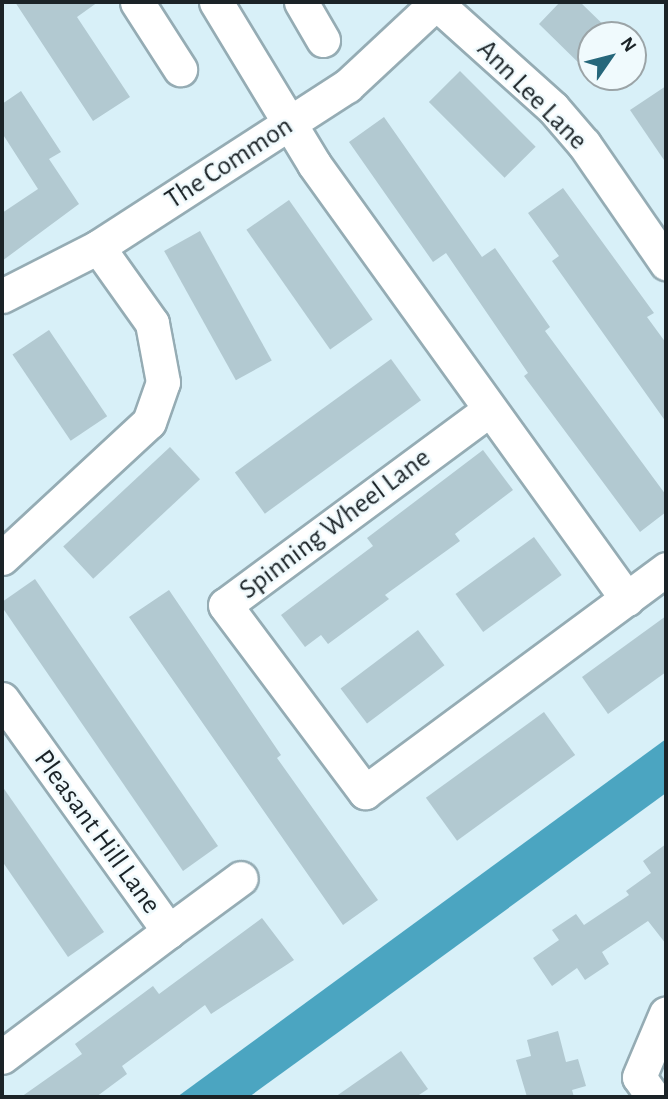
<!DOCTYPE html>
<style>
body{margin:0}
#map{position:relative;width:668px;height:1099px;overflow:hidden;background:#d8f0f8;font-family:"Alegreya Sans",sans-serif}
div>[style]{position:absolute}
[style*='--x']{left:calc(var(--x)*1px);top:calc(var(--y)*1px);width:calc(var(--w)*1px);rotate:calc(var(--a)*1deg)}
.water>*{inset:0;background:#4ba5c1}
.building>*{inset:0;background:#b2c9d1;transform-origin:0 0}
.roads{filter:drop-shadow(2px 0 #95acb4) drop-shadow(-2px 0 #95acb4) drop-shadow(0 2px #95acb4) drop-shadow(0 -2px #95acb4)}
.minor>*{height:33px;margin:-16.5px;padding:0 16.5px;transform-origin:16.5px;border-radius:16.5px;background:#fff}
span{translate:-50% -50%;white-space:nowrap;text-align:center;line-height:1.15;-webkit-text-stroke:5px #f0fafd;paint-order:stroke}
.street-label{font-size:28px;color:#1b2327}
.frame{position:absolute;inset:0;border:4px solid #1b2327;pointer-events:none}
.north{position:absolute;left:577px;top:21px;width:70px;height:70px;box-sizing:border-box;background:#f0fafd;border:2px solid #9ba4a7;border-radius:50%;rotate:55deg;font-size:19px;font-weight:700;line-height:28px;text-align:center;color:#1b2327}
.north::after{content:'';display:block;margin:auto;width:24px;height:32px;background:#26677b;clip-path:polygon(50% 0,100% 100%,50% 72%,0 100%)}
</style>
<div id="map">
<div class="water">
<div style="clip-path:polygon(666px 739px,666px 793px,340px 1031px,249px 1097px,177px 1097px)"></div>
</div>
<div class="building">
<div style="clip-path:polygon(15px 2px,98px 2px,77px 17px,130px 97px,93px 121px)"></div>
<div style="clip-path:polygon(560px 2px,580px 2px,614px 35px,591px 35px,591px 75px,539px 24px)"></div>
<div style="left:460px;top:71px;width:107px;height:44px;rotate:45deg"></div>
<div style="clip-path:polygon(666px 86px,666px 163px,630px 110px)"></div>
<div style="clip-path:polygon(21px 91px,61px 152px,49px 159px,79px 204px,2px 261px,2px 213px,38px 189px,2px 133px,2px 104px)"></div>
<div style="clip-path:polygon(384px 117px,482px 257px,495px 248px,550px 327px,545px 331px,666px 495px,666px 512px,640px 532px,524px 376px,528px 373px,446px 253px,433px 262px,349px 142px)"></div>
<div style="clip-path:polygon(563px 188px,654px 313px,647px 317px,666px 343px,666px 422px,552px 261px,559px 256px,528px 213px)"></div>
<div style="left:289px;top:200px;width:146px;height:52px;rotate:55deg"></div>
<div style="left:200px;top:231px;width:148px;height:41px;rotate:61deg"></div>
<div style="left:49px;top:330px;width:104px;height:44px;rotate:56deg"></div>
<div style="left:391px;top:359px;width:51px;height:193px;rotate:54deg"></div>
<div style="left:170px;top:447px;width:44px;height:146px;rotate:47deg"></div>
<div style="clip-path:polygon(483px 450px,513px 490px,455px 534px,460px 541px,385px 595px,389px 599px,328px 644px,321px 635px,305px 647px,281px 615px,373px 546px,367px 538px)"></div>
<div style="left:534px;top:537px;width:47px;height:97px;rotate:54deg"></div>
<div style="clip-path:polygon(35px 579px,218px 846px,183px 871px,2px 607px,2px 602px)"></div>
<div style="clip-path:polygon(169px 590px,281px 755px,277px 758px,378px 900px,343px 925px,129px 617px)"></div>
<div style="clip-path:polygon(666px 616px,666px 672px,608px 714px,582px 677px)"></div>
<div style="left:418px;top:630px;width:44px;height:97px;rotate:53deg"></div>
<div style="left:544px;top:712px;width:53px;height:146px;rotate:54deg"></div>
<div style="clip-path:polygon(2px 786px,104px 932px,68px 957px,2px 861px)"></div>
<div style="clip-path:polygon(666px 844px,666px 944px,648px 921px,602px 952px,609px 964px,585px 980px,577px 968px,552px 986px,533px 958px,559px 940px,552px 930px,576px 914px,584px 925px,629px 895px,626px 891px,651px 873px,643px 861px)"></div>
<div style="clip-path:polygon(262px 918px,294px 960px,211px 1014px,205px 1005px,122px 1066px,127px 1074px,96px 1097px,21px 1097px,82px 1054px,75px 1044px,153px 986px,159px 994px)"></div>
<div style="clip-path:polygon(558px 1031px,566px 1062px,578px 1059px,586px 1086px,572px 1090px,574px 1097px,527px 1097px,516px 1060px,531px 1056px,527px 1040px)"></div>
<div style="clip-path:polygon(401px 1051px,428px 1089px,416px 1097px,335px 1097px)"></div>
</div>
<div class="roads">
<div class="minor">
<div style="--x:137;--y:2;--w:80;--a:57.3"></div>
<div style="--x:216;--y:2;--w:189;--a:58.8"></div>
<div style="--x:314;--y:164;--w:536;--a:54.26"></div>
<div style="--x:301;--y:2;--w:44;--a:59.9"></div>
<div style="--x:436;--y:3;--w:157;--a:41.9"></div>
<div style="--x:553;--y:108;--w:48;--a:49.3"></div>
<div style="--x:584;--y:144;--w:145;--a:55.4"></div>
<div style="--x:2;--y:296;--w:108;--a:-27"></div>
<div style="--x:98;--y:247;--w:297;--a:-32.9"></div>
<div style="--x:347;--y:86;--w:123;--a:-43"></div>
<div style="--x:489;--y:410;--w:328;--a:143.5"></div>
<div style="--x:225;--y:605;--w:234;--a:53.2"></div>
<div style="--x:365;--y:792;--w:375;--a:-36.5"></div>
<div style="--x:2;--y:558;--w:200;--a:-42.8"></div>
<div style="--x:149;--y:422;--w:42;--a:-70.7"></div>
<div style="--x:163;--y:382;--w:60;--a:-100.6"></div>
<div style="--x:152;--y:323;--w:93;--a:-125.4"></div>
<div style="--x:2;--y:699;--w:286;--a:54.3"></div>
<div style="--x:169;--y:931;--w:209;--a:143"></div>
<div style="--x:169;--y:931;--w:89;--a:-36.4"></div>
<div style="--x:653;--y:1097;--w:24;--a:-125"></div>
<div style="--x:639;--y:1077;--w:69;--a:-67.1"></div>
</div>
</div>
<div class="street-label">
<span style="left:532px;top:95px;rotate:45deg">Ann Lee Lane</span>
<span style="left:229px;top:163px;rotate:-33deg">The Common</span>
<span style="left:335px;top:524px;rotate:-37deg">Spinning Wheel Lane</span>
<span style="left:97px;top:832px;rotate:54deg">Pleasant Hill Lane</span>
</div>
<div class="frame"></div>
<div class="north">N</div>
</div>
